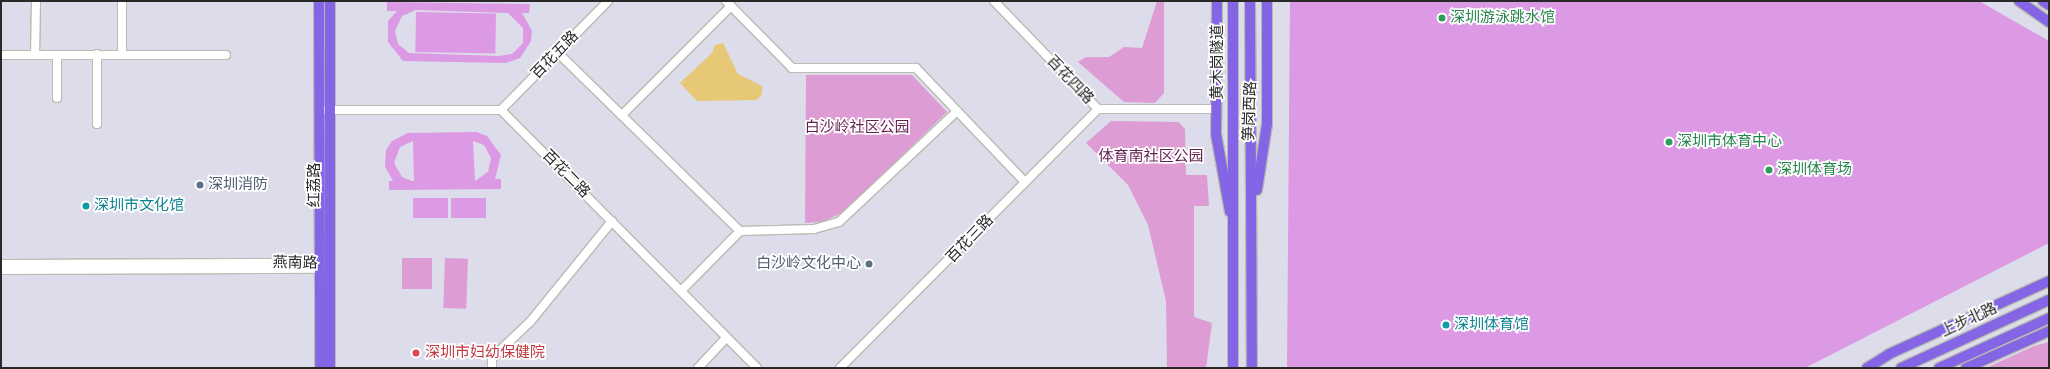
<!DOCTYPE html>
<meta charset="utf-8">
<style>
body{margin:0}
#map{position:relative;width:2050px;height:369px;overflow:hidden;background:#dddceb;font-family:Jost,"Noto Sans SC",sans-serif}
div>[style]{position:absolute}
[style*='--x']{left:calc(var(--x)*1px);top:calc(var(--y)*1px);width:calc(var(--w)*1px);rotate:calc(var(--a)*1deg)}
.green>*{inset:0;background:#de9cd5;transform-origin:0 0}
.pitch>*{inset:0;background:#dc99e4;transform-origin:0 0}
.water>*{inset:0;background:#e6c876}
.roads{filter:drop-shadow(1px 0 #b9bcb0) drop-shadow(-1px 0 #b9bcb0) drop-shadow(0 1px #b9bcb0) drop-shadow(0 -1px #b9bcb0)}
.minor>*{height:8px;margin:-4px;padding:0 4px;transform-origin:4px;border-radius:4px;background:#fff}
.major>*{height:10px;margin:-5px;padding:0 5px;transform-origin:5px;border-radius:5px;background:#8465e6}
.dots>*{width:11px;height:11px;translate:-50% -50%;box-sizing:border-box;border:2px solid #fff;border-radius:50%}
span{translate:-50% -50%;white-space:nowrap;text-align:center;line-height:1.15;-webkit-text-stroke:3.5px #fff;paint-order:stroke}
.leisure-label{font-size:15px;color:#27864d}
.left{translate:0 -50%;text-align:left}
.street-label{font-size:15px;color:#292929}
.park-label{font-size:15px;color:#611f50}
.service-label{font-size:15px;color:#4e5e75}
.right{translate:-100% -50%;text-align:right}
.culture-label{font-size:15px;color:#0d838f}
.health-label{font-size:15px;color:#be3a42}
.frame{position:absolute;inset:0;border:2px solid #292929;pointer-events:none}
</style>
<div id="map">
<div class="green">
<div style="clip-path:polygon(1157px 1px,1164px 1px,1164px 93px,1155px 103px,1124px 102px,1078px 62px,1086px 57px,1109px 57px,1124px 47px,1142px 48px)"></div>
<div style="clip-path:polygon(806px 75px,912px 75px,947px 112px,844px 212px,822px 222px,805px 223px)"></div>
<div style="clip-path:polygon(1111px 121px,1179px 122px,1185px 129px,1186px 175px,1207px 175px,1209px 206px,1194px 206px,1194px 317px,1212px 323px,1206px 368px,1167px 368px,1166px 301px,1148px 225px,1128px 185px,1086px 143px)"></div>
<div style="left:402px;top:258px;width:30px;height:31px"></div>
<div style="left:445px;top:258px;width:23px;height:50px;rotate:2deg"></div>
<div style="clip-path:polygon(2049px 342px,2049px 368px,1986px 368px,2034px 346px)"></div>
</div>
<div class="pitch">
<div style="clip-path:polygon(1290px 1px,1979px 1px,2049px 41px,2049px 243px,1805px 368px,1287px 368px)"></div>
<div style="clip-path:polygon(evenodd,387px 2px,530px 4px,529px 13px,522px 13px,532px 31px,531px 41px,520px 58px,506px 63px,403px 61px,388px 42px,388px 21px,397px 11px,387px 11px,387px 2px,416px 10px,508px 13px,523px 28px,523px 43px,512px 54px,499px 56px,409px 53px,398px 44px,395px 31px,402px 16px,416px 10px)"></div>
<div style="left:416px;top:12px;width:80px;height:40px;rotate:1deg"></div>
<div style="clip-path:polygon(evenodd,408px 133px,476px 132px,487px 136px,501px 155px,495px 179px,501px 179px,501px 189px,389px 190px,389px 181px,393px 181px,385px 167px,386px 150px,392px 141px,408px 133px,413px 141px,414px 181px,412px 181px,402px 177px,394px 163px,400px 147px,413px 141px,408px 133px,473px 141px,484px 145px,491px 158px,488px 172px,475px 181px,473px 141px)"></div>
<div style="left:448px;top:198px;width:20px;height:35px;rotate:90deg"></div>
<div style="left:451px;top:198px;width:35px;height:20px"></div>
</div>
<div class="water">
<div style="clip-path:polygon(723px 43px,738px 74px,762px 86px,762px 94px,757px 100px,697px 101px,680px 83px,712px 53px,715px 45px)"></div>
</div>
<div class="roads">
<div class="minor">
<div style="--x:726;--y:1;--w:94;--a:45.4"></div>
<div style="--x:792;--y:68;--w:124;--a:0"></div>
<div style="--x:916;--y:68;--w:158;--a:46.3"></div>
<div style="--x:994;--y:1;--w:150;--a:46.1"></div>
<div style="--x:1098;--y:109;--w:118;--a:0"></div>
<div style="--x:558;--y:53;--w:255;--a:44.4"></div>
<div style="--x:740;--y:231;--w:74;--a:-1.5"></div>
<div style="--x:814;--y:229;--w:26;--a:-16"></div>
<div style="--x:839;--y:222;--w:162;--a:-43.2"></div>
<div style="--x:122;--y:54;--w:53;--a:-90"></div>
<div style="--x:1;--y:55;--w:225;--a:0"></div>
<div style="--x:35;--y:55;--w:54;--a:-88.9"></div>
<div style="--x:57;--y:98;--w:43;--a:-90"></div>
<div style="--x:325;--y:110;--w:176;--a:0"></div>
<div style="--x:501;--y:110;--w:363;--a:45.2"></div>
<div style="--x:501;--y:110;--w:153;--a:-45.5"></div>
<div style="--x:622;--y:115;--w:154;--a:-45"></div>
<div style="--x:97;--y:124;--w:70;--a:-90"></div>
<div style="--x:1;--y:264;--w:325;--a:-0.2"></div>
<div style="--x:1;--y:270;--w:323;--a:-0.2"></div>
<div style="--x:681;--y:291;--w:84;--a:-45.5"></div>
<div style="--x:492;--y:368;--w:10;--a:-90"></div>
<div style="--x:492;--y:358;--w:52;--a:-43.5"></div>
<div style="--x:530;--y:322;--w:130;--a:-50.9"></div>
<div style="--x:698;--y:368;--w:41;--a:-47"></div>
<div style="--x:840;--y:368;--w:366;--a:-45.1"></div>
</div>
<div class="major">
<div style="--x:319;--y:1;--w:367;--a:89.8"></div>
<div style="--x:330;--y:1;--w:367;--a:90"></div>
<div style="--x:1217;--y:1;--w:133;--a:90.4"></div>
<div style="--x:1216;--y:134;--w:79;--a:79.8"></div>
<div style="--x:1250;--y:1;--w:367;--a:89.7"></div>
<div style="--x:2019;--y:1;--w:37;--a:35"></div>
<div style="--x:2043;--y:1;--w:7;--a:34"></div>
<div style="--x:1257;--y:190;--w:67;--a:-81.4"></div>
<div style="--x:1267;--y:124;--w:123;--a:-90"></div>
<div style="--x:1233;--y:368;--w:367;--a:-90"></div>
<div style="--x:1867;--y:368;--w:26;--a:-32"></div>
<div style="--x:1889;--y:354;--w:176;--a:-24.5"></div>
<div style="--x:1901;--y:368;--w:163;--a:-24.7"></div>
<div style="--x:1939;--y:368;--w:121;--a:-24.4"></div>
<div style="--x:1966;--y:368;--w:91;--a:-24"></div>
</div>
</div>
<div class="dots">
<div style="left:1442px;top:18px;background:#2e9e5b"></div>
<div style="left:1669px;top:142px;background:#2e9e5b"></div>
<div style="left:1769px;top:170px;background:#2e9e5b"></div>
<div style="left:200px;top:185px;background:#5c6f8a"></div>
<div style="left:86px;top:206px;background:#0f9aa8"></div>
<div style="left:869px;top:264px;background:#5c6f8a"></div>
<div style="left:1446px;top:325px;background:#0f9aa8"></div>
<div style="left:416px;top:353px;background:#e0444e"></div>
</div>
<div class="leisure-label">
<span class="left" style="left:1450px;top:18px">深圳游泳跳水馆</span>
<span class="left" style="left:1677px;top:142px">深圳市体育中心</span>
<span class="left" style="left:1777px;top:170px">深圳体育场</span>
</div>
<div class="street-label">
<span style="left:555px;top:55px;rotate:-46deg">百花五路</span>
<span style="left:1218px;top:62px;rotate:-90deg">黄木岗隧道</span>
<span style="left:1070px;top:80px;rotate:46deg">百花四路</span>
<span style="left:1250px;top:111px;rotate:-88deg">笋岗西路</span>
<span style="left:566px;top:174px;rotate:45deg">百花二路</span>
<span style="left:315px;top:185px;rotate:-90deg">红荔路</span>
<span style="left:970px;top:239px;rotate:-46deg">百花三路</span>
<span style="left:295px;top:263px;rotate:1deg">燕南路</span>
<span style="left:1969px;top:320px;rotate:-25deg">上步北路</span>
</div>
<div class="park-label">
<span style="left:857px;top:128px">白沙岭社区公园</span>
<span style="left:1151px;top:157px">体育南社区公园</span>
</div>
<div class="service-label">
<span class="left" style="left:208px;top:185px">深圳消防</span>
<span class="right" style="left:861px;top:264px">白沙岭文化中心</span>
</div>
<div class="culture-label">
<span class="left" style="left:94px;top:206px">深圳市文化馆</span>
<span class="left" style="left:1454px;top:325px">深圳体育馆</span>
</div>
<div class="health-label">
<span class="left" style="left:425px;top:353px">深圳市妇幼保健院</span>
</div>
<div class="frame"></div>
</div>
